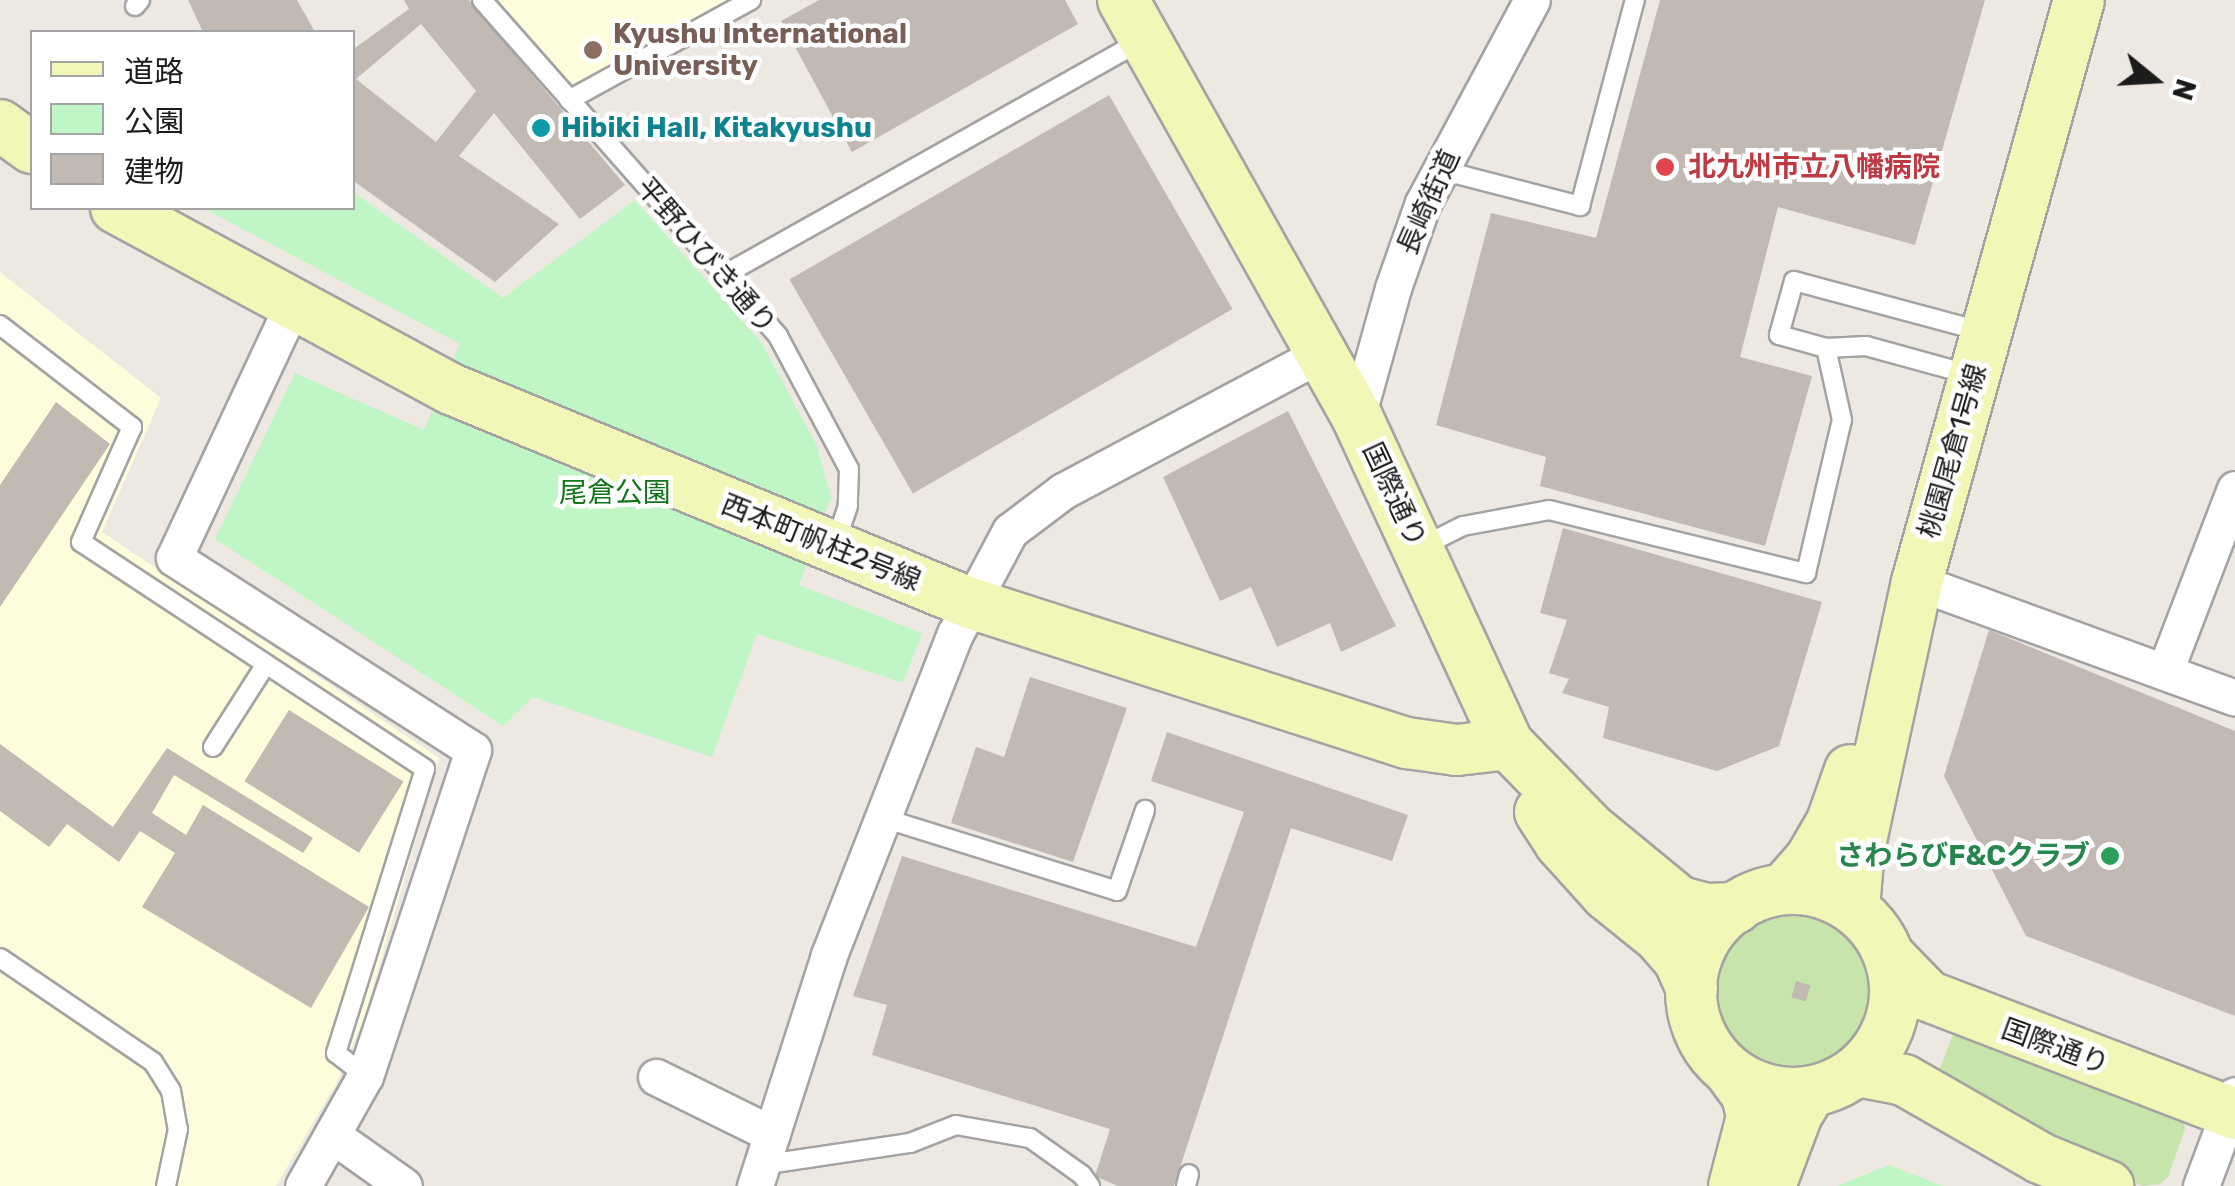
<!DOCTYPE html>
<meta charset="utf-8">
<style>
body{margin:0}
#map{position:relative;width:2235px;height:1186px;overflow:hidden;background:#ede9e2;font-family:Rubik,"Noto Sans JP",sans-serif}
div>[style]{position:absolute}
[style*='--x']{left:calc(var(--x)*1px);top:calc(var(--y)*1px);width:calc(var(--w)*1px);rotate:calc(var(--a)*1deg)}
.education>*{inset:0;background:#fdfddb}
.grass>*{inset:0;background:#c7e5aa}
.round{border-radius:50%}
.park>*{inset:0;background:#c0f6c5}
.building>*{inset:0;background:#c1b9b2;transform-origin:0 0}
.roads{filter:drop-shadow(2px 0 #a3a3a3) drop-shadow(-2px 0 #a3a3a3) drop-shadow(0 2px #a3a3a3) drop-shadow(0 -2px #a3a3a3)}
.lane>*{height:18px;margin:-9px;padding:0 9px;transform-origin:9px;border-radius:9px;background:#fff}
.street>*{height:35px;margin:-17.5px;padding:0 17.5px;transform-origin:17.5px;border-radius:17.5px;background:#fff}
.secondary>*{height:50px;margin:-25px;padding:0 25px;transform-origin:25px;border-radius:25px;background:#f2f6b7}
.secondary>.ring{margin:-25px;padding:0;box-sizing:content-box;background:none;border:50px solid #f2f6b7;border-radius:50%}
.dots>*{width:28px;height:28px;translate:-50% -50%;box-sizing:border-box;border:5px solid #fff;border-radius:50%}
span{translate:-50% -50%;white-space:nowrap;text-align:center;line-height:1.15;-webkit-text-stroke:9px #fff;paint-order:stroke}
.education-label{font-size:28px;color:#785e54;font-weight:700}
.left{translate:0 -50%;text-align:left}
.culture-label{font-size:28px;color:#0d838f;font-weight:700}
.health-label{font-size:28px;color:#be3a42;font-weight:700}
.street-label{font-size:28px;color:#1c1c1c}
.park-label{font-size:28px;color:#107419}
.leisure-label{font-size:28px;color:#27864d;font-weight:700}
.right{translate:-100% -50%;text-align:right}
.legend{position:absolute;left:30px;top:30px;width:325px;height:180px;box-sizing:border-box;background:#fff;border:2px solid #a4a4a4;margin:0;padding:12px 18px;list-style:none;font-size:30px;color:#1c1c1c}
.legend li{display:flex;align-items:center;gap:20px;height:50px}
.legend b{width:50px;border:2px solid #a4a4a4}
.north{position:absolute;left:2105px;top:30px;width:100px;height:100px;-webkit-text-stroke:8px #fff;paint-order:stroke;rotate:108deg;font-size:28px;font-weight:700;line-height:40px;text-align:center;color:#1c1c1c}
.north::after{content:'';display:block;margin:auto;width:35px;height:45px;background:#1c1c1c;clip-path:polygon(50% 0,100% 100%,50% 72%,0 100%)}
</style>
<div id="map">
<div class="education">
<div style="clip-path:polygon(482px 0,751px 0,569px 100px)"></div>
<div style="clip-path:polygon(0 272px,161px 398px,102px 532px,439px 758px,364px 1019px,337px 1082px,276px 1186px,0 1186px)"></div>
</div>
<div class="grass">
<div class="round" style="left:1715px;top:913px;width:158px;height:158px"></div>
<div style="clip-path:polygon(1955px 1030px,2183px 1117px,2185px 1129px,2168px 1177px,2160px 1184px,2143px 1186px,2033px 1140px,1934px 1083px)"></div>
</div>
<div class="park">
<div style="clip-path:polygon(353px 192px,503px 298px,635px 200px,761px 342px,816px 444px,831px 497px,799px 585px,922px 633px,903px 683px,757px 634px,712px 757px,533px 697px,503px 726px,215px 539px,295px 373px,424px 430px,460px 344px,203px 208px,352px 208px)"></div>
<div style="clip-path:polygon(1889px 1165px,1943px 1186px,1837px 1186px)"></div>
</div>
<div class="building">
<div style="clip-path:polygon(188px 0,297px 0,315px 32px,203px 32px)"></div>
<div style="clip-path:polygon(evenodd,404px 0,469px 0,625px 185px,580px 219px,494px 113px,459px 156px,559px 224px,495px 282px,352px 180px,352px 50px,409px 9px,404px 0,421px 24px,476px 91px,436px 142px,356px 79px,421px 24px)"></div>
<div style="clip-path:polygon(819px 0,1065px 0,1078px 24px,852px 152px,781px 21px)"></div>
<div style="clip-path:polygon(1660px 0,1985px 0,1915px 245px,1778px 207px,1740px 357px,1812px 376px,1765px 546px,1540px 486px,1546px 457px,1436px 425px,1491px 213px,1596px 238px)"></div>
<div style="left:1109px;top:95px;width:247px;height:369px;rotate:60deg"></div>
<div style="clip-path:polygon(56px 402px,110px 444px,0 607px,0 485px)"></div>
<div style="clip-path:polygon(1288px 411px,1396px 626px,1341px 652px,1330px 623px,1277px 647px,1251px 587px,1220px 601px,1163px 477px)"></div>
<div style="clip-path:polygon(1563px 528px,1822px 602px,1779px 746px,1717px 771px,1603px 738px,1609px 707px,1562px 693px,1569px 679px,1549px 673px,1567px 620px,1540px 613px)"></div>
<div style="clip-path:polygon(1989px 630px,2235px 731px,2235px 1016px,2026px 936px,1944px 776px)"></div>
<div style="clip-path:polygon(1030px 677px,1127px 708px,1073px 862px,951px 823px,976px 747px,1004px 757px)"></div>
<div style="left:289px;top:710px;width:135px;height:84px;rotate:32deg"></div>
<div style="clip-path:polygon(1167px 732px,1408px 815px,1392px 861px,1291px 828px,1174px 1186px,1118px 1186px,1095px 1176px,1110px 1129px,872px 1055px,887px 1005px,853px 996px,902px 856px,1196px 947px,1244px 812px,1151px 781px)"></div>
<div style="clip-path:polygon(0 744px,113px 827px,167px 748px,313px 838px,303px 853px,174px 775px,152px 813px,186px 835px,203px 805px,369px 907px,311px 1008px,142px 907px,175px 853px,140px 831px,119px 862px,67px 824px,49px 847px,0 811px)"></div>
<div style="left:1796px;top:981px;width:15px;height:17px;rotate:16deg"></div>
</div>
<div class="roads">
<div class="lane">
<div style="--x:482;--y:0;--w:448;--a:48.6"></div>
<div style="--x:778;--y:336;--w:151;--a:61.9"></div>
<div style="--x:849;--y:469;--w:37;--a:92"></div>
<div style="--x:848;--y:506;--w:39;--a:109"></div>
<div style="--x:135;--y:6;--w:8;--a:-50"></div>
<div style="--x:569;--y:100;--w:208;--a:-28.8"></div>
<div style="--x:1441;--y:170;--w:144;--a:14.5"></div>
<div style="--x:1580;--y:206;--w:213;--a:-75.1"></div>
<div style="--x:724;--y:275;--w:480;--a:-29.3"></div>
<div style="--x:0;--y:325;--w:167;--a:37.7"></div>
<div style="--x:132;--y:427;--w:126;--a:113.9"></div>
<div style="--x:81;--y:542;--w:412;--a:33.4"></div>
<div style="--x:425;--y:769;--w:298;--a:107.4"></div>
<div style="--x:336;--y:1053;--w:37;--a:38"></div>
<div style="--x:1826;--y:348;--w:40;--a:-2.9"></div>
<div style="--x:1866;--y:346;--w:109;--a:15.4"></div>
<div style="--x:1419;--y:548;--w:49;--a:-26.6"></div>
<div style="--x:1463;--y:526;--w:87;--a:-10.5"></div>
<div style="--x:1549;--y:510;--w:265;--a:13.8"></div>
<div style="--x:1806;--y:573;--w:157;--a:-76.8"></div>
<div style="--x:1842;--y:420;--w:74;--a:-102.5"></div>
<div style="--x:1826;--y:348;--w:49;--a:-164.5"></div>
<div style="--x:1779;--y:335;--w:56;--a:-74.5"></div>
<div style="--x:1794;--y:281;--w:198;--a:15"></div>
<div style="--x:213;--y:747;--w:98;--a:-57.4"></div>
<div style="--x:883;--y:818;--w:245;--a:17.3"></div>
<div style="--x:1117;--y:891;--w:86;--a:-70.9"></div>
<div style="--x:0;--y:958;--w:185;--a:34.2"></div>
<div style="--x:153;--y:1062;--w:34;--a:58"></div>
<div style="--x:171;--y:1091;--w:39;--a:80"></div>
<div style="--x:178;--y:1129;--w:58;--a:101.9"></div>
<div style="--x:761;--y:1165;--w:151;--a:-8.4"></div>
<div style="--x:910;--y:1143;--w:49;--a:-21.4"></div>
<div style="--x:956;--y:1125;--w:75;--a:10"></div>
<div style="--x:1030;--y:1138;--w:64;--a:35.4"></div>
<div style="--x:1082;--y:1175;--w:14;--a:54"></div>
<div style="--x:1186;--y:1186;--w:12;--a:-76"></div>
</div>
<div class="street">
<div style="--x:292;--y:306;--w:278;--a:115.1"></div>
<div style="--x:174;--y:558;--w:355;--a:32.7"></div>
<div style="--x:473;--y:750;--w:343;--a:108.3"></div>
<div style="--x:365;--y:1076;--w:126;--a:119.4"></div>
<div style="--x:1357;--y:417;--w:134;--a:-74.4"></div>
<div style="--x:1393;--y:288;--w:90;--a:-70.6"></div>
<div style="--x:1423;--y:203;--w:230;--a:-61.8"></div>
<div style="--x:1917;--y:582;--w:338;--a:20"></div>
<div style="--x:2165;--y:671;--w:195;--a:-69"></div>
<div style="--x:656;--y:1077;--w:129;--a:26.2"></div>
<div style="--x:332;--y:1135;--w:88;--a:35.3"></div>
<div style="--x:755;--y:1186;--w:243;--a:-72.2"></div>
<div style="--x:829;--y:955;--w:345;--a:-68.6"></div>
<div style="--x:955;--y:634;--w:117;--a:-61.9"></div>
<div style="--x:1010;--y:531;--w:66;--a:-37"></div>
<div style="--x:1063;--y:491;--w:293;--a:-28"></div>
<div style="--x:2201;--y:1186;--w:97;--a:-69.5"></div>
</div>
<div class="secondary">
<div style="--x:1123;--y:0;--w:478;--a:60.7"></div>
<div style="--x:1357;--y:417;--w:360;--a:65.2"></div>
<div style="--x:1508;--y:744;--w:119;--a:45.7"></div>
<div style="--x:1591;--y:829;--w:115;--a:39.4"></div>
<div style="--x:1680;--y:902;--w:28;--a:15"></div>
<div style="--x:1707;--y:909;--w:29;--a:-2"></div>
<div style="--x:0;--y:125;--w:39;--a:36"></div>
<div style="--x:116;--y:208;--w:381;--a:28.4"></div>
<div style="--x:451;--y:389;--w:561;--a:22.41"></div>
<div style="--x:970;--y:603;--w:459;--a:17.8"></div>
<div style="--x:1407;--y:743;--w:50;--a:8"></div>
<div style="--x:1457;--y:750;--w:51;--a:-6.7"></div>
<div style="--x:1540;--y:812;--w:37;--a:57"></div>
<div style="--x:1560;--y:843;--w:70;--a:47.9"></div>
<div style="--x:1607;--y:895;--w:67;--a:38.9"></div>
<div style="--x:1659;--y:937;--w:30;--a:49"></div>
<div style="--x:1679;--y:960;--w:32;--a:66"></div>
<div style="--x:1786;--y:887;--w:38;--a:-49"></div>
<div style="--x:1811;--y:858;--w:39;--a:-60"></div>
<div style="--x:1831;--y:824;--w:57;--a:-70.6"></div>
<div class="ring" style="left:1691px;top:889px;width:154px;height:154px"></div>
<div style="--x:1854;--y:908;--w:58;--a:-85.1"></div>
<div style="--x:1859;--y:850;--w:274;--a:-77.8"></div>
<div style="--x:1917;--y:582;--w:604;--a:-74.45"></div>
<div style="--x:1890;--y:957;--w:54;--a:45.7"></div>
<div style="--x:1928;--y:996;--w:329;--a:21"></div>
<div style="--x:1857;--y:1071;--w:48;--a:10.8"></div>
<div style="--x:1904;--y:1080;--w:157;--a:29.8"></div>
<div style="--x:2040;--y:1158;--w:74;--a:22.4"></div>
<div style="--x:1731;--y:1073;--w:27;--a:54"></div>
<div style="--x:1747;--y:1095;--w:23;--a:77"></div>
<div style="--x:1752;--y:1117;--w:71;--a:104.6"></div>
<div style="--x:1770;--y:1186;--w:77;--a:-69.4"></div>
<div style="--x:1797;--y:1114;--w:26;--a:-58"></div>
</div>
</div>
<div class="dots">
<div style="left:593px;top:50px;background:#8d6e63"></div>
<div style="left:541px;top:128px;background:#0f9aa8"></div>
<div style="left:1665px;top:167px;background:#e0444e"></div>
<div style="left:2110px;top:856px;background:#2e9e5b"></div>
</div>
<div class="education-label">
<span class="left" style="left:613px;top:50px">Kyushu International<br>University</span>
</div>
<div class="culture-label">
<span class="left" style="left:561px;top:128px">Hibiki Hall, Kitakyushu</span>
</div>
<div class="health-label">
<span class="left" style="left:1688px;top:167px">北九州市立八幡病院</span>
</div>
<div class="street-label">
<span style="left:1429px;top:202px;rotate:-66deg">長崎街道</span>
<span style="left:706px;top:256px;rotate:49deg">平野ひびき通り</span>
<span style="left:1953px;top:451px;rotate:-74deg">桃園尾倉1号線</span>
<span style="left:1394px;top:495px;rotate:65deg">国際通り</span>
<span style="left:821px;top:543px;rotate:22deg">西本町帆柱2号線</span>
<span style="left:2055px;top:1047px;rotate:20deg">国際通り</span>
</div>
<div class="park-label">
<span style="left:615px;top:493px">尾倉公園</span>
</div>
<div class="leisure-label">
<span class="right" style="left:2090px;top:856px">さわらびF&amp;Cクラブ</span>
</div>
<ul class="legend">
<li><b style="height:12px;background:#f2f6b7"></b>道路</li>
<li><b style="height:28px;background:#c0f6c5"></b>公園</li>
<li><b style="height:28px;background:#c1b9b2"></b>建物</li>
</ul>
<div class="north">N</div>
</div>
